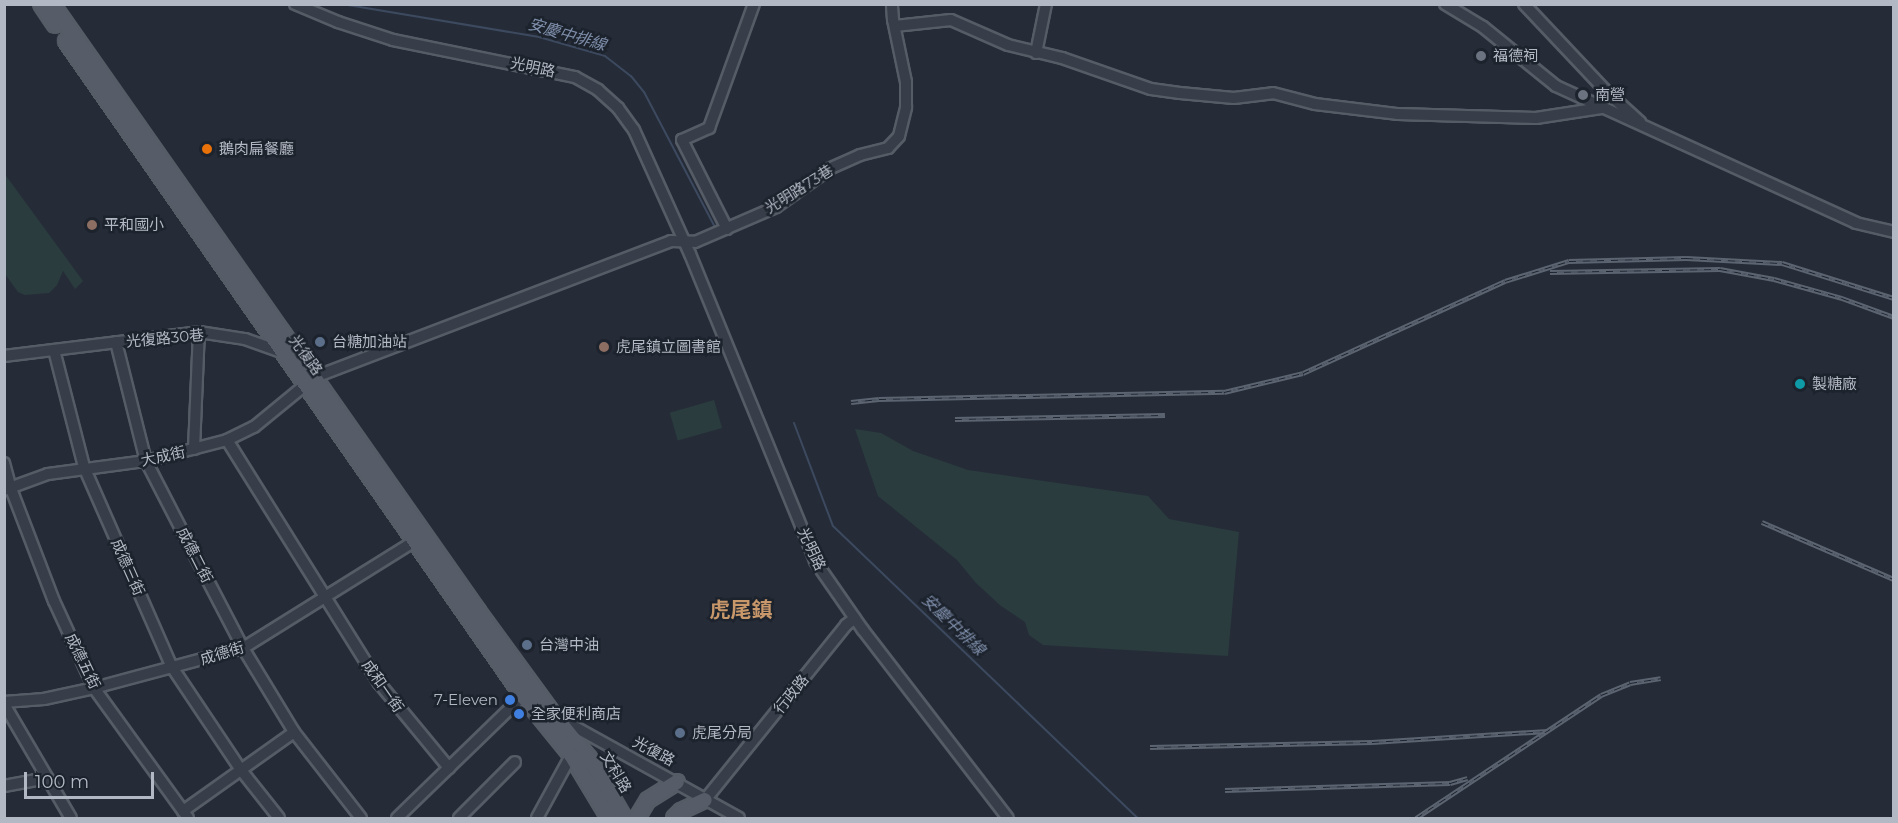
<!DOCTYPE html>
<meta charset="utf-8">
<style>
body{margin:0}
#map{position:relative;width:1898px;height:823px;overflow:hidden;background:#252c38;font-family:Montserrat,"Noto Sans TC",sans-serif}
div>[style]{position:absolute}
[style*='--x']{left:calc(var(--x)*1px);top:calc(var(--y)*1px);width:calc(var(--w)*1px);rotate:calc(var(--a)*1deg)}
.green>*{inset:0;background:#2a3c3d;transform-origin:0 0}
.stream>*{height:2px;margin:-1px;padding:0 1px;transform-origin:1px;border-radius:1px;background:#3c495f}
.roads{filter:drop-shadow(2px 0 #565c66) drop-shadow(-2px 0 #565c66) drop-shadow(0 2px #565c66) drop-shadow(0 -2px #565c66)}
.minor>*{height:10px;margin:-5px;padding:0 5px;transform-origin:5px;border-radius:5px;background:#383e49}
.major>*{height:14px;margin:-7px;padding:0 7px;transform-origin:7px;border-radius:7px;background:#565d68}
.rail>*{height:4.5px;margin-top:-2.25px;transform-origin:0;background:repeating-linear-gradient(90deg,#1d232d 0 7px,#5c6471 0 14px);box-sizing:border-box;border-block:2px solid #5c6471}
.dots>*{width:16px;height:16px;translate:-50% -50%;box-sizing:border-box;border:3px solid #1d232d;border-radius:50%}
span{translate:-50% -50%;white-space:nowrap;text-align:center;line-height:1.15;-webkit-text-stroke:5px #1d232d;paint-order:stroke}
.poi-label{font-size:15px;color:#b3b9c4}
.left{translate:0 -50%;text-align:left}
.right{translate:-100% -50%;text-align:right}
.street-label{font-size:15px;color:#b3b9c4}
.water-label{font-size:16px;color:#7e8eaa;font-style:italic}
.district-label{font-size:21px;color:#c8986b;font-weight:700}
.frame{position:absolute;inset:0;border:6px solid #b3b9c4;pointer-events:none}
.scale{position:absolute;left:24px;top:772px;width:130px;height:27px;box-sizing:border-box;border:3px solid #b3b9c4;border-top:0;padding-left:8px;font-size:18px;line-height:21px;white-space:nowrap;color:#b3b9c4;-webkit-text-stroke:4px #1d232d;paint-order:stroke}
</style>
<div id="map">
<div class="green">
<div style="clip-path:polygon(4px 173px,83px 281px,75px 289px,63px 271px,57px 285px,49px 293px,25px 295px,18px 292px,5px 274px)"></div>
<div style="left:714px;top:400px;width:29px;height:46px;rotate:74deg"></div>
<div style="clip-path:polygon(855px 429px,881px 433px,913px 451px,968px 470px,1148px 496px,1169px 519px,1239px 532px,1228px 656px,1043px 645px,1029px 635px,1025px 622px,1001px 606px,976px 583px,957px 560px,878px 496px)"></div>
</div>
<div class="stream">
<div style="--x:342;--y:4;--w:200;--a:9.5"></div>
<div style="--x:539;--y:37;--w:69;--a:16.1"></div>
<div style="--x:605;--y:56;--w:33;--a:38"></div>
<div style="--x:631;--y:76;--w:21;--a:51"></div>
<div style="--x:644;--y:92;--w:155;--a:62.3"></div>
<div style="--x:794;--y:423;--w:110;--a:69.3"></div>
<div style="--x:833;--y:526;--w:422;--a:43.8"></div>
</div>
<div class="roads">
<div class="minor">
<div style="--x:295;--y:4;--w:47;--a:22.7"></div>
<div style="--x:338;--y:22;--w:58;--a:18.1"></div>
<div style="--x:393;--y:40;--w:186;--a:11.5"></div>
<div style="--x:575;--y:77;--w:26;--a:29"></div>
<div style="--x:598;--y:90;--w:27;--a:42"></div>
<div style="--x:618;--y:108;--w:27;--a:54"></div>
<div style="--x:634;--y:130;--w:136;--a:65.7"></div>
<div style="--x:690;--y:254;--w:331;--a:67.8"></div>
<div style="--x:815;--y:561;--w:84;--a:55.2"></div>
<div style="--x:863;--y:630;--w:237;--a:52.4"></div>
<div style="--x:1445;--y:4;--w:44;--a:31.2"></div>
<div style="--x:1483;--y:27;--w:94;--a:38.9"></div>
<div style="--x:1556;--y:86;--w:330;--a:24.5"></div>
<div style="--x:1856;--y:223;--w:39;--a:13"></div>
<div style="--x:1524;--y:4;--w:121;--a:46.7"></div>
<div style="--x:1607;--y:92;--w:45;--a:42.3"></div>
<div style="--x:895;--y:26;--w:56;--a:-6.1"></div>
<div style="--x:951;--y:20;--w:62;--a:23.7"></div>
<div style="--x:1008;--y:45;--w:56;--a:13.5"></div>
<div style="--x:1062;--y:58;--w:94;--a:19.2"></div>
<div style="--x:1151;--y:89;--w:29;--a:8"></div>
<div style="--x:1180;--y:93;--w:54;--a:5.3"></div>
<div style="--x:1234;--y:98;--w:39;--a:-7"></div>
<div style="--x:1273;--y:93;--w:43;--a:14.7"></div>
<div style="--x:1315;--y:104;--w:84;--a:6.9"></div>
<div style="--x:1398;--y:114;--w:138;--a:1.7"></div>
<div style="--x:1536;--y:118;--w:66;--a:-8.7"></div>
<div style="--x:1036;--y:53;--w:50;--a:-78.5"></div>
<div style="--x:727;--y:229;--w:100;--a:-116.8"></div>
<div style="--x:682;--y:140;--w:30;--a:-24"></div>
<div style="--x:709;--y:128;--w:132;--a:-70.1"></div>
<div style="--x:116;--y:342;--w:123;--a:75.9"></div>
<div style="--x:146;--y:461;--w:102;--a:62.7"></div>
<div style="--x:193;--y:552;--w:108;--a:62.5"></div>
<div style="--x:243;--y:648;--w:98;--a:58.7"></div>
<div style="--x:294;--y:732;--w:109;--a:52.1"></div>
<div style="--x:54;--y:350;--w:121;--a:75.6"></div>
<div style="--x:84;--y:467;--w:219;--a:66.3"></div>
<div style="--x:172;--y:667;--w:124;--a:56.2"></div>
<div style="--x:241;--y:770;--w:61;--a:51.6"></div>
<div style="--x:4;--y:356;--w:196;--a:-7"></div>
<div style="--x:199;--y:332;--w:47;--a:8.7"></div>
<div style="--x:245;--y:339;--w:41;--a:19.7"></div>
<div style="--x:227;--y:440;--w:287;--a:58"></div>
<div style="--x:379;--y:683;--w:110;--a:50.5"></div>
<div style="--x:194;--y:449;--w:117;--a:-87.6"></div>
<div style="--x:4;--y:463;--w:24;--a:75"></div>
<div style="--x:10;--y:486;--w:123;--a:69.1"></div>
<div style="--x:54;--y:601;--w:96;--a:65.3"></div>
<div style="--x:94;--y:688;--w:160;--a:54.1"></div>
<div style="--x:4;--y:490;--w:47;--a:-20"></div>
<div style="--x:48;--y:474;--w:99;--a:-7.6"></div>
<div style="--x:146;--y:461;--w:84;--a:-14.5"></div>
<div style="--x:227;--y:440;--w:30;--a:-26"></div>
<div style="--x:254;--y:427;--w:79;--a:-39.3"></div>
<div style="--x:315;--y:377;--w:381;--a:-20.9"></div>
<div style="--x:671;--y:241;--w:24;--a:2"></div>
<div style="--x:695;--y:242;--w:88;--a:-23.4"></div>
<div style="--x:776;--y:207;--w:67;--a:-35.3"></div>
<div style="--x:831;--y:168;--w:32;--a:-24"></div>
<div style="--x:860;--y:155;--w:29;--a:-14"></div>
<div style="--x:888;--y:148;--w:16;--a:-47"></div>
<div style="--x:899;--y:136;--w:30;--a:-76"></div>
<div style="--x:906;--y:107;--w:25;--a:-90"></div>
<div style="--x:906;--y:82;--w:63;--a:-101.8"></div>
<div style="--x:893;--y:20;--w:16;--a:-94"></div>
<div style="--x:4;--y:702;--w:40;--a:-4.3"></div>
<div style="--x:44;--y:699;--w:51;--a:-12.4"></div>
<div style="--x:94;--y:688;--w:154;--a:-15"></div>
<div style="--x:243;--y:648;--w:203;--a:-31.9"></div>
<div style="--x:4;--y:704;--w:132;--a:59.6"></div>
<div style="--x:557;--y:717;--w:208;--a:29"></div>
<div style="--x:4;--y:786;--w:44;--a:-10.5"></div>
<div style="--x:705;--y:800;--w:225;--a:-51.1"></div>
<div style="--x:846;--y:625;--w:11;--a:-38"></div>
<div style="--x:183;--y:811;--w:136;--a:-35.4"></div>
<div style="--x:397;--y:818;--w:175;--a:-44.1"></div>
<div style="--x:523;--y:696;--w:7;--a:27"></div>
<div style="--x:459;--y:818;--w:79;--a:-45"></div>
<div style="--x:537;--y:818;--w:77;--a:-61.4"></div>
</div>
<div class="major">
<div style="--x:41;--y:4;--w:25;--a:56"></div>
<div style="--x:52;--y:4;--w:742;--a:54.94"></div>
<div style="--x:478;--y:611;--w:127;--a:53.9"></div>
<div style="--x:553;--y:714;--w:57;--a:50.7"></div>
<div style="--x:589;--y:758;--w:69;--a:59.7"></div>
<div style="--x:66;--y:41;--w:799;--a:55.1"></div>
<div style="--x:523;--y:696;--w:76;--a:50.9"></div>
<div style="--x:571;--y:755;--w:74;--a:58.9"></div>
<div style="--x:637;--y:818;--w:21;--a:-59"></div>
<div style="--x:648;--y:800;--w:34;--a:-32"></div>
<div style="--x:674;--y:818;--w:10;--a:-45"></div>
<div style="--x:681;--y:811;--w:26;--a:-25"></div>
</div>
</div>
<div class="rail">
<div style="--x:1550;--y:272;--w:170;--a:-1"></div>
<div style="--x:1720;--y:269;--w:55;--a:10.5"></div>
<div style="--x:1774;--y:279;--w:71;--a:15.6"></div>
<div style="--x:1842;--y:298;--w:55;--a:20.1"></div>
<div style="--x:851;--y:402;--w:28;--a:-6"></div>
<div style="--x:879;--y:399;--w:345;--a:-1.2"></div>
<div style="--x:1224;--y:392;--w:81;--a:-13.5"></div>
<div style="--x:1303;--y:373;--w:222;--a:-24.5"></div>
<div style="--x:1505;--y:281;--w:67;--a:-17.4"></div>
<div style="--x:1569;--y:261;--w:117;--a:-1.5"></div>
<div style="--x:1686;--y:258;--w:96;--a:3"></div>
<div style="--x:1782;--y:263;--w:117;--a:17.4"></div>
<div style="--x:955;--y:419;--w:210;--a:-1.1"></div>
<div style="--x:1762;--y:522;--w:144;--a:23.4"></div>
<div style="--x:1150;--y:747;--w:222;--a:-1.3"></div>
<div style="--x:1372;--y:742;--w:176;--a:-3.6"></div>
<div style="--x:1225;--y:790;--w:225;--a:-1.8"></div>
<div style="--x:1450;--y:783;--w:18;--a:-16"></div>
<div style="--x:1416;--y:818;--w:222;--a:-33.6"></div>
<div style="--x:1601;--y:695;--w:31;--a:-22"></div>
<div style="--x:1630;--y:683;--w:31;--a:-9"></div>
</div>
<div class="dots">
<div style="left:1481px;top:56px;background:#6b7280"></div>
<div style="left:1583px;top:95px;background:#6b7280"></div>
<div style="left:207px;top:149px;background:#e8710a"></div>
<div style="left:92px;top:225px;background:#8d6e63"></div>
<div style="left:320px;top:342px;background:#5c6f8a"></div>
<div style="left:604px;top:347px;background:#8d6e63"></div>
<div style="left:1800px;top:384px;background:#0f9aa8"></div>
<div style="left:527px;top:645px;background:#5c6f8a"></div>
<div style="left:510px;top:700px;background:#3f7fe0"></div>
<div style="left:519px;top:714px;background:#3f7fe0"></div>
<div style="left:680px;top:733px;background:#5c6f8a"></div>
</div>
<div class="poi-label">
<span class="left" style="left:1493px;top:56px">福德祠</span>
<span class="left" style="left:1595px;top:95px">南營</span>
<span class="left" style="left:219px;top:149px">鵝肉扁餐廳</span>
<span class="left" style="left:104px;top:225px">平和國小</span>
<span class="left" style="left:332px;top:342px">台糖加油站</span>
<span class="left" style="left:616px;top:347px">虎尾鎮立圖書館</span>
<span class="left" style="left:1812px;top:384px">製糖廠</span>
<span class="left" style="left:539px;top:645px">台灣中油</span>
<span class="right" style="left:498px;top:700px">7-Eleven</span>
<span class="left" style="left:531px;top:714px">全家便利商店</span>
<span class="left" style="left:692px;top:733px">虎尾分局</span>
</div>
<div class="street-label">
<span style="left:533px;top:67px;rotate:12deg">光明路</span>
<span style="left:799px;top:189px;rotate:-32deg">光明路73巷</span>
<span style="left:165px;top:338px;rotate:-5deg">光復路30巷</span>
<span style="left:306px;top:355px;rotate:54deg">光復路</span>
<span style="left:163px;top:456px;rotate:-12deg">大成街</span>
<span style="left:812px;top:549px;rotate:65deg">光明路</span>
<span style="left:195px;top:555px;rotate:63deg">成德二街</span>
<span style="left:128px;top:567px;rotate:66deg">成德三街</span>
<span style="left:222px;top:653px;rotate:-17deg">成德街</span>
<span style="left:83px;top:661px;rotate:64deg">成德五街</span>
<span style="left:383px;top:686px;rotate:55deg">成和一街</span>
<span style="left:791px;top:694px;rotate:-51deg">行政路</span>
<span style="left:654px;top:751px;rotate:28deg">光復路</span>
<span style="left:616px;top:772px;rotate:59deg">文科路</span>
</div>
<div class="water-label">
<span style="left:567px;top:35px;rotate:16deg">安慶中排線</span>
<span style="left:953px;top:625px;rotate:44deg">安慶中排線</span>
</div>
<div class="district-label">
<span style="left:741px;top:610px">虎尾鎮</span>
</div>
<div class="frame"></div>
<div class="scale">100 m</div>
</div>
